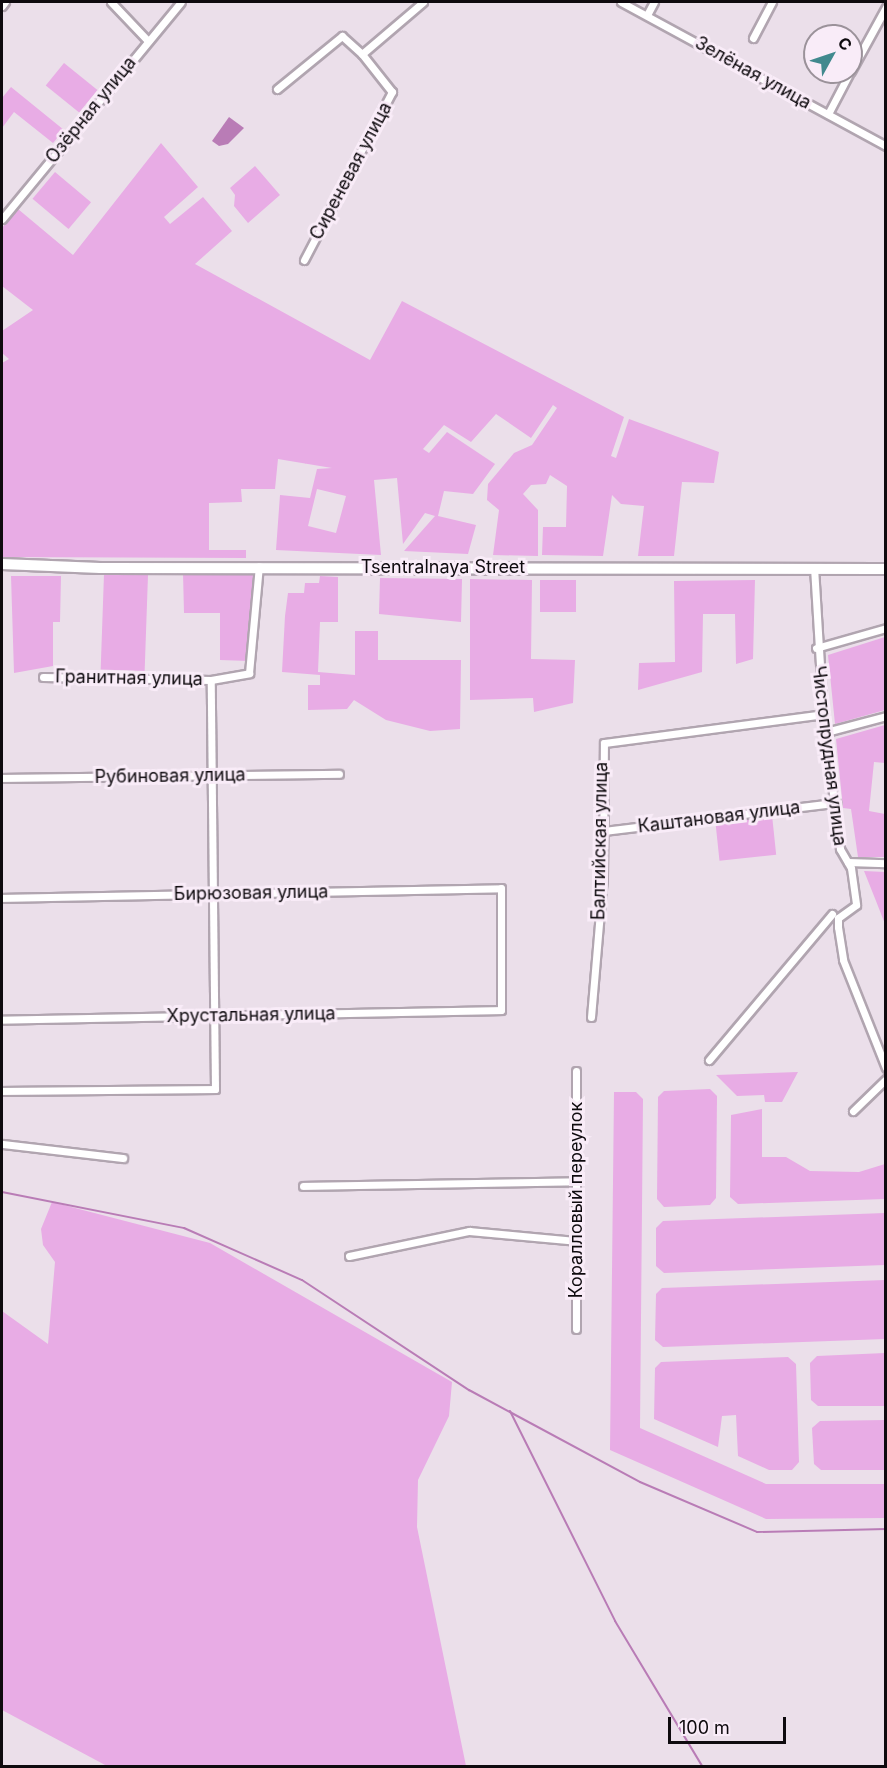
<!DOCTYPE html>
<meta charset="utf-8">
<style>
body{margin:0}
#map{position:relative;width:887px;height:1768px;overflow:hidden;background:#ebdfea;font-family:Inter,sans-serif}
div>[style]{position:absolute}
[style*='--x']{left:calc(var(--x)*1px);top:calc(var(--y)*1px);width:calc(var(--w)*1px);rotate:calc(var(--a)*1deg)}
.green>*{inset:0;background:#e8ace5;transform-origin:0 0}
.water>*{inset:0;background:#b97cb6}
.stream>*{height:2px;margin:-1px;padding:0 1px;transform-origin:1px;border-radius:1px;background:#b97cb6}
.roads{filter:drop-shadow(2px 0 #b1a5b0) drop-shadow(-2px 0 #b1a5b0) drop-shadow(0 2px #b1a5b0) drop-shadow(0 -2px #b1a5b0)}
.street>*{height:7px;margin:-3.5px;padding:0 3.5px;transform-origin:3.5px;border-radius:3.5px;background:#fff}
.secondary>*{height:10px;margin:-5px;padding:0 5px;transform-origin:5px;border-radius:5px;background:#fff}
span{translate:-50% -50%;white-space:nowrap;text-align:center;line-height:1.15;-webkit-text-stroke:6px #f9ecf8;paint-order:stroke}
.street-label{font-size:18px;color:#0e0a0e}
.frame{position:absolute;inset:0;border:3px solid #0e0a0e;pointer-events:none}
.north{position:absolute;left:803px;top:24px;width:60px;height:60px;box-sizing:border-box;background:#f9ecf8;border:2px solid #9b929a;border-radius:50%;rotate:50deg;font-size:16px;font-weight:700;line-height:24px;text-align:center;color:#0e0a0e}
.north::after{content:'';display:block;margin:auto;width:21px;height:27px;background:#41898e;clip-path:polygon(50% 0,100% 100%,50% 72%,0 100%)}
.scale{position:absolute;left:668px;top:1717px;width:118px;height:27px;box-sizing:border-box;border:3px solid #0e0a0e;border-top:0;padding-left:8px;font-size:18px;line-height:21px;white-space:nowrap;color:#0e0a0e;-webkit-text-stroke:4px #f9ecf8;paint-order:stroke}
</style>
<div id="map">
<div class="green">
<div style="left:64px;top:63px;width:43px;height:29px;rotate:39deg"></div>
<div style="clip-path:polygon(11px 87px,64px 130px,53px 143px,14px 112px,2px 128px,2px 98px)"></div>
<div style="clip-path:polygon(evenodd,161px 143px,198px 187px,164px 217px,170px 224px,203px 197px,232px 231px,195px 264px,370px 360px,402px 301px,624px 417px,611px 456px,616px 458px,629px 419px,719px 452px,714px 483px,682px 482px,674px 556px,638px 556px,644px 506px,621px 504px,612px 495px,603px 556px,542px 555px,543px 527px,566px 527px,567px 486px,550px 475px,546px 484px,531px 485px,523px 494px,538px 510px,538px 556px,493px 555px,499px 510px,487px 500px,488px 484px,514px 453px,532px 445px,557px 408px,553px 405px,531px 438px,496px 414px,471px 442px,444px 425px,423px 449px,429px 453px,447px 432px,495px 464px,473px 494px,444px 491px,438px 516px,476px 525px,468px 554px,404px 551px,435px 516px,425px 513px,403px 544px,397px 478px,374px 480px,381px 555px,276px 550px,280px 495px,310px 498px,317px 469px,332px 468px,278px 459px,275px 489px,241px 489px,242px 502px,209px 503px,209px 550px,246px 550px,246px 558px,2px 557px,2px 363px,9px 359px,2px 353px,2px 331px,33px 310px,2px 286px,2px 228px,18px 209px,73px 255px,161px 143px,317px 489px,346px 496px,336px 533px,308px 526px,317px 489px)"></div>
<div style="clip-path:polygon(255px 166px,280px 195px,248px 223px,234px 206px,235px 195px,230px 188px)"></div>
<div style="left:55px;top:172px;width:47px;height:35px;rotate:40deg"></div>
<div style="clip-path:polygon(183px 573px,253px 574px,249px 661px,220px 660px,220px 613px,184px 613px)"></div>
<div style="left:148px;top:575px;width:96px;height:44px;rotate:92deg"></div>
<div style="clip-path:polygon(11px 576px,61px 576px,60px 622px,53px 622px,53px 666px,14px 673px)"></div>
<div style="clip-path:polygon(320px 576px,338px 577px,338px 622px,320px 622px,318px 672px,355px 675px,355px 631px,378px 631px,378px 660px,461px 660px,460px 729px,430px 731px,386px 720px,354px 700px,347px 709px,308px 710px,308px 685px,320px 685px,320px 675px,282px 672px,285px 616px,288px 593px,304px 593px,305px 583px,319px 583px)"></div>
<div style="clip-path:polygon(380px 578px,462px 579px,461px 622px,379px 614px)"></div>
<div style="clip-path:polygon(470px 579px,532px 580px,531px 659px,575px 660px,573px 703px,534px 712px,533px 698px,470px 700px)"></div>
<div style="left:540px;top:580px;width:36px;height:32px"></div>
<div style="clip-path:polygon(755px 580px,753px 659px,736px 664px,735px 614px,703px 614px,702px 672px,638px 690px,639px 663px,675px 662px,674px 581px)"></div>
<div style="clip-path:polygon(885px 637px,885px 710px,835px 724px,828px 655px)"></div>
<div style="clip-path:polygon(885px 725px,885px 763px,874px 762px,869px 811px,885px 814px,885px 857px,858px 857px,851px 809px,843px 808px,836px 739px)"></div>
<div style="left:772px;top:815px;width:40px;height:57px;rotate:84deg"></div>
<div style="clip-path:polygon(864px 871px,885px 872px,885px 924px,876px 901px)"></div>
<div style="clip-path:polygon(798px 1072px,782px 1102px,765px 1102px,764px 1095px,737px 1096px,716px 1075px)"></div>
<div style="clip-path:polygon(710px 1089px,717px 1096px,716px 1198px,710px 1205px,664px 1207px,657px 1199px,658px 1097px,664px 1091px)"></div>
<div style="clip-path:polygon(614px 1092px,636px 1092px,643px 1099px,640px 1428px,766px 1484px,885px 1484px,885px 1518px,766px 1519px,610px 1450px)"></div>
<div style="clip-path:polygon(762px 1109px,762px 1157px,786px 1157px,810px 1171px,859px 1172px,885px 1164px,885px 1199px,738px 1204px,730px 1197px,731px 1115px)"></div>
<div style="clip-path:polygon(52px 1202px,210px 1243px,452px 1382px,449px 1416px,418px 1480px,417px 1527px,466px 1766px,107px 1766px,2px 1710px,2px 1311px,48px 1344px,55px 1262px,43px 1245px,41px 1229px)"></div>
<div style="clip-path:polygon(885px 1213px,885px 1265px,664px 1273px,656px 1266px,656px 1228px,663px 1221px)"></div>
<div style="clip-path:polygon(885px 1280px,885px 1339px,663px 1347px,655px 1340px,656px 1294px,662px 1288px)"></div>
<div style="clip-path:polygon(885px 1353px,885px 1406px,818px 1406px,811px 1400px,810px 1363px,817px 1356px)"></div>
<div style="clip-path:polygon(788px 1357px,796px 1364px,799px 1462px,792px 1470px,769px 1470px,738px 1456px,736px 1415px,722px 1416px,718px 1447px,654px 1419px,655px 1368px,661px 1362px)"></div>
<div style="clip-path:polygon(885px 1420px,885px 1470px,821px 1470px,814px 1464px,812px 1428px,820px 1421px)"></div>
</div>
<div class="water">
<div style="clip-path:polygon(229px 117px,244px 128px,228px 144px,219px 146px,212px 141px)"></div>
</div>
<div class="stream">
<div style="--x:2;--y:1192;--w:186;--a:11.2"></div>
<div style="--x:184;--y:1228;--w:129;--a:23.8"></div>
<div style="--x:302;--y:1280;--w:200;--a:33.4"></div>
<div style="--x:469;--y:1390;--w:194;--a:28.3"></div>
<div style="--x:640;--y:1482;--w:127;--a:23.1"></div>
<div style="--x:757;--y:1532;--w:129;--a:-1.3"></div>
<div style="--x:510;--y:1411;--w:235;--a:63.4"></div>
<div style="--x:615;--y:1621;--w:169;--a:59"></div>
</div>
<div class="roads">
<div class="street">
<div style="--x:111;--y:2;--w:54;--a:46.5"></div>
<div style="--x:621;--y:2;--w:302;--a:28.5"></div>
<div style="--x:2;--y:6;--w:5;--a:-53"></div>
<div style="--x:647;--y:15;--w:15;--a:-62"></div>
<div style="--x:753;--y:38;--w:41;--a:-62.2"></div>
<div style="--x:851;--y:71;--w:73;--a:-61.3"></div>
<div style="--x:277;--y:89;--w:84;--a:-39.2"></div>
<div style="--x:342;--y:36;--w:27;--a:42"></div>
<div style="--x:362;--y:54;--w:80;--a:-40.4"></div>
<div style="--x:828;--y:114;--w:47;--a:-62.4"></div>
<div style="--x:2;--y:219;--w:281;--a:-50.5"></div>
<div style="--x:304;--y:260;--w:190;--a:-62.4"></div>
<div style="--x:392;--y:92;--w:48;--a:-128.3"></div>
<div style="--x:814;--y:567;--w:147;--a:86.5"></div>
<div style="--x:823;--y:714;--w:136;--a:82.8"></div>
<div style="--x:840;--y:849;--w:22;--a:60"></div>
<div style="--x:851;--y:868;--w:37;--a:82"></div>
<div style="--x:856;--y:905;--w:22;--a:144"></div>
<div style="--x:838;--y:918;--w:9;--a:90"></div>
<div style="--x:838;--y:927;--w:33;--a:81"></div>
<div style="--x:843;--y:960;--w:116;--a:68.3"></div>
<div style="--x:816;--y:648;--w:73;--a:-15.9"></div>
<div style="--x:43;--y:677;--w:168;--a:1"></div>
<div style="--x:211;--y:680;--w:39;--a:-10"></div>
<div style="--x:249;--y:673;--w:107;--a:-84.7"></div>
<div style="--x:826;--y:732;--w:62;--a:-14.9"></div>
<div style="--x:2;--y:778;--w:337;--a:-0.7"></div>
<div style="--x:603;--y:831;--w:235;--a:-6.9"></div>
<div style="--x:848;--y:862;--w:38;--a:2"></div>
<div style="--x:2;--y:898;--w:499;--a:-1.1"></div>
<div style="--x:501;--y:888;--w:122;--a:90"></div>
<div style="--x:501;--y:1010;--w:499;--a:178.9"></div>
<div style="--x:591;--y:1017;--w:141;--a:-85.1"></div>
<div style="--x:603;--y:877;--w:134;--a:-89.6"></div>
<div style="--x:604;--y:743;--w:221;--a:-7.5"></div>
<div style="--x:709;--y:1060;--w:191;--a:-49.9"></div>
<div style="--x:2;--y:1091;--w:213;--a:-0.5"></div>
<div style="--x:215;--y:1089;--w:409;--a:-90.6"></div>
<div style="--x:853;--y:1111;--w:46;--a:-44.1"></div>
<div style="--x:2;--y:1144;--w:122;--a:6.6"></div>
<div style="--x:303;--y:1186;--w:273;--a:-1"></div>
<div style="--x:349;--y:1256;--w:123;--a:-11.8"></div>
<div style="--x:469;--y:1231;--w:107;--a:5.3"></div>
<div style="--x:576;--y:1329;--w:258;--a:-90"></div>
</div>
<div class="secondary">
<div style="--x:2;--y:564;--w:98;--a:2.3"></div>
<div style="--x:100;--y:568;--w:786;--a:0.07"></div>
</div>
</div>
<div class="street-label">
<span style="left:753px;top:73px;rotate:29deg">Зелёная улица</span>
<span style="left:91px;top:110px;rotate:-51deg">Озёрная улица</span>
<span style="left:351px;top:171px;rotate:-62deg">Сиреневая улица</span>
<span style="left:443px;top:567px">Tsentralnaya Street</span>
<span style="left:129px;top:678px;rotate:1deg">Гранитная улица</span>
<span style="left:829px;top:756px;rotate:83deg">Чистопрудная улица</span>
<span style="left:170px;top:776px;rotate:-1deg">Рубиновая улица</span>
<span style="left:719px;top:817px;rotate:-7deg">Каштановая улица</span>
<span style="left:600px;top:841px;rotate:-89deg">Балтийская улица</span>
<span style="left:251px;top:893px;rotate:-1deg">Бирюзовая улица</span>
<span style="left:251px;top:1015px;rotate:-1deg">Хрустальная улица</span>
<span style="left:576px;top:1200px;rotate:-90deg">Коралловый переулок</span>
</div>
<div class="frame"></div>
<div class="north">С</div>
<div class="scale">100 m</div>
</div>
